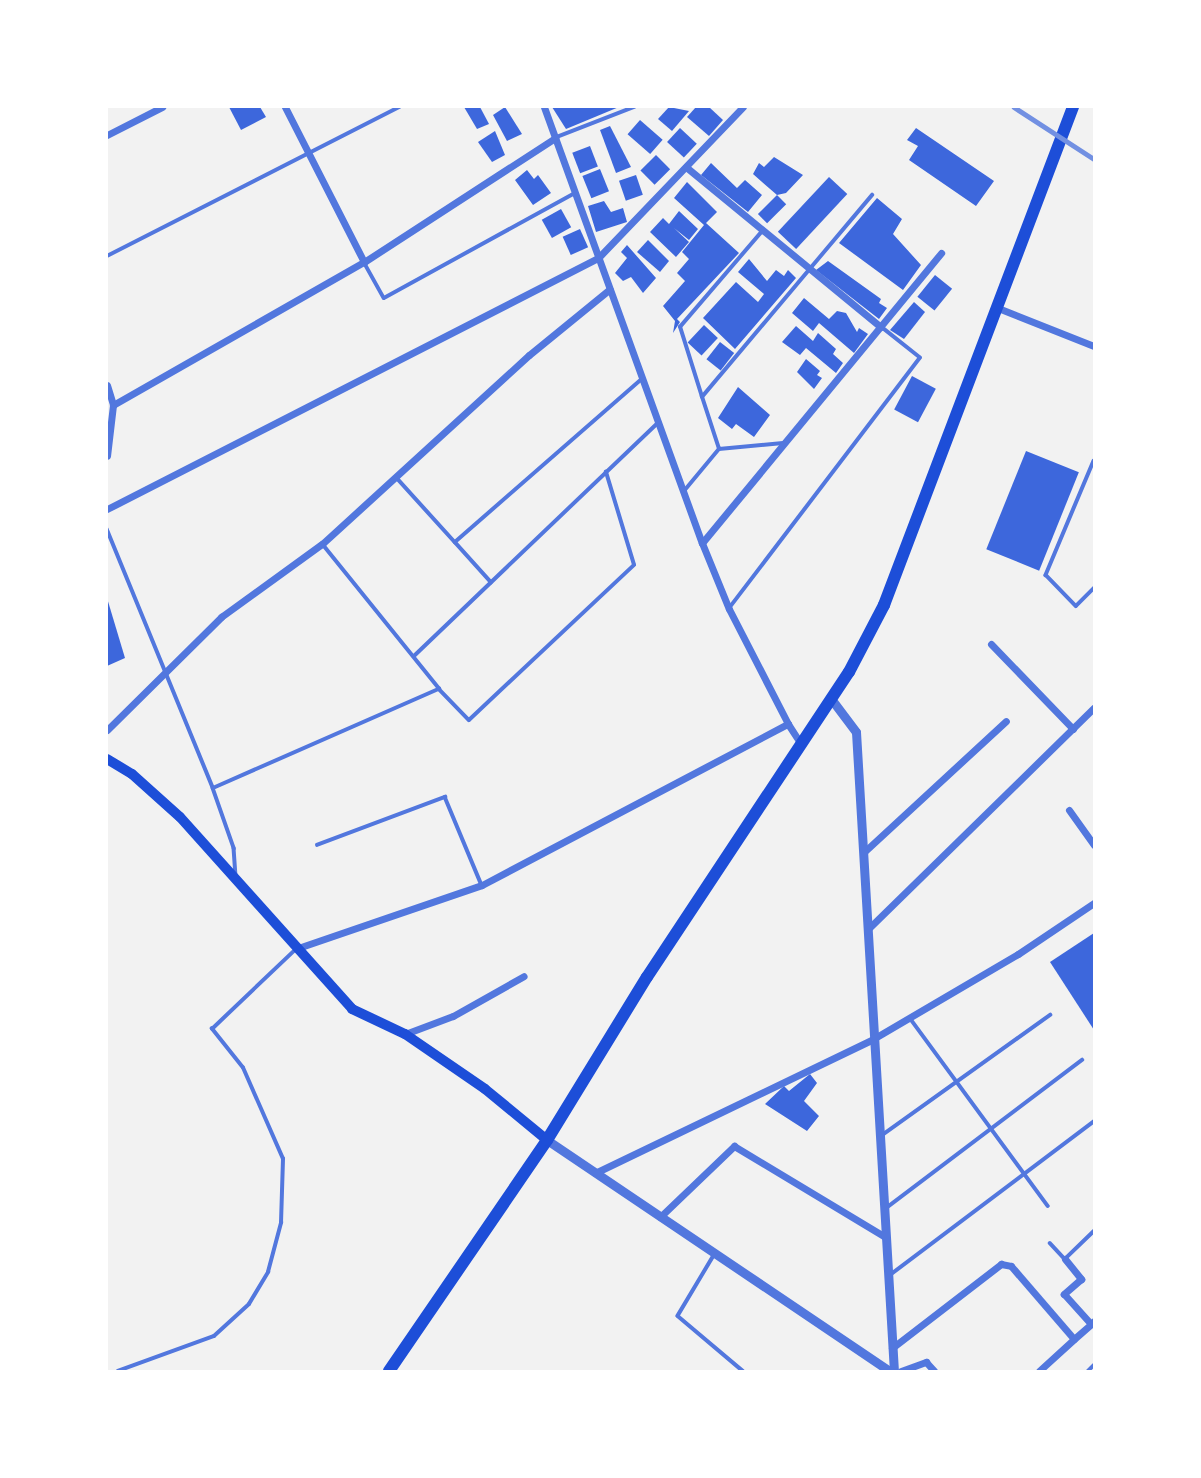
<!DOCTYPE html>
<style>
body{margin:0}
#map{position:relative;width:1201px;height:1478px;overflow:hidden;background:#f2f2f2;font-family:Poppins,sans-serif}
div>[style]{position:absolute}
[style*='--x']{left:calc(var(--x)*1px);top:calc(var(--y)*1px);width:calc(var(--w)*1px);rotate:calc(var(--a)*1deg)}
.building>*{inset:0;background:#3d67dc;transform-origin:0 0}
.service>*{height:3.5px;margin:-1.75px;padding:0 1.75px;transform-origin:1.75px;border-radius:1.75px;background:#5277de}
.minor>*{height:7px;margin:-3.5px;padding:0 3.5px;transform-origin:3.5px;border-radius:3.5px;background:#5277de}
.tertiary>*{height:9px;margin:-4.5px;padding:0 4.5px;transform-origin:4.5px;border-radius:4.5px;background:#5277de}
.secondary>*{height:10px;margin:-5px;padding:0 5px;transform-origin:5px;border-radius:5px;background:#1d4ed8}
.trunk>*{height:12px;margin:-6px;padding:0 6px;transform-origin:6px;border-radius:6px;background:#1d4ed8}
.rail>*{height:4.5px;margin:-2.25px;padding:0 2.25px;transform-origin:2.25px;border-radius:2.25px;background:#7290e2}
span{translate:-50% -50%;white-space:nowrap;text-align:center;line-height:1.15;-webkit-text-stroke:5px #fff;paint-order:stroke}
.frame{position:absolute;inset:0;border:108px solid #fff;pointer-events:none}
</style>
<div id="map">
<div class="building">
<div style="clip-path:polygon(229px 107px,260px 107px,266px 117px,241px 130px)"></div>
<div style="clip-path:polygon(464px 107px,480px 107px,489px 124px,477px 129px)"></div>
<div style="clip-path:polygon(505px 107px,522px 134px,507px 141px,493px 115px)"></div>
<div style="clip-path:polygon(552px 107px,619px 107px,566px 129px)"></div>
<div style="clip-path:polygon(669px 107px,689px 111px,672px 131px,658px 119px)"></div>
<div style="clip-path:polygon(696px 107px,709px 107px,723px 120px,709px 136px,687px 117px)"></div>
<div style="left:640px;top:120px;width:30px;height:19px;rotate:41deg"></div>
<div style="clip-path:polygon(610px 126px,631px 167px,616px 173px,600px 130px)"></div>
<div style="left:680px;top:128px;width:23px;height:19px;rotate:43deg"></div>
<div style="clip-path:polygon(916px 128px,994px 181px,976px 206px,909px 160px,918px 146px,907px 140px)"></div>
<div style="clip-path:polygon(495px 131px,505px 155px,492px 162px,478px 142px)"></div>
<div style="left:590px;top:146px;width:22px;height:19px;rotate:69deg"></div>
<div style="left:656px;top:155px;width:20px;height:22px;rotate:45deg"></div>
<div style="clip-path:polygon(774px 157px,803px 175px,786px 193px,777px 195px,753px 174px,759px 163px,764px 167px)"></div>
<div style="clip-path:polygon(711px 163px,737px 188px,745px 180px,762px 195px,748px 212px,701px 175px)"></div>
<div style="left:600px;top:169px;width:24px;height:19px;rotate:68deg"></div>
<div style="clip-path:polygon(527px 170px,534px 179px,538px 175px,551px 193px,533px 205px,515px 180px)"></div>
<div style="left:636px;top:175px;width:21px;height:18px;rotate:71deg"></div>
<div style="left:829px;top:177px;width:25px;height:75px;rotate:43deg"></div>
<div style="clip-path:polygon(687px 182px,717px 212px,706px 223px,739px 253px,677px 319px,680px 322px,673px 333px,675px 321px,663px 306px,685px 281px,677px 273px,689px 259px,682px 252px,704px 225px,674px 198px)"></div>
<div style="left:777px;top:195px;width:13px;height:27px;rotate:45deg"></div>
<div style="clip-path:polygon(877px 198px,902px 219px,893px 234px,921px 265px,903px 290px,839px 243px)"></div>
<div style="clip-path:polygon(604px 201px,611px 212px,623px 208px,627px 222px,596px 232px,588px 206px)"></div>
<div style="left:561px;top:209px;width:21px;height:22px;rotate:61deg"></div>
<div style="clip-path:polygon(679px 211px,698px 229px,689px 240px,674px 228px,689px 242px,676px 257px,650px 232px,663px 218px,669px 224px)"></div>
<div style="left:580px;top:229px;width:20px;height:19px;rotate:66deg"></div>
<div style="clip-path:polygon(648px 240px,669px 261px,660px 272px,637px 252px)"></div>
<div style="clip-path:polygon(627px 245px,656px 278px,643px 293px,631px 277px,623px 281px,615px 273px,627px 258px,621px 252px)"></div>
<div style="clip-path:polygon(749px 259px,767px 281px,776px 270px,784px 276px,788px 270px,796px 278px,735px 349px,703px 318px,736px 282px,758px 302px,764px 294px,738px 272px)"></div>
<div style="clip-path:polygon(828px 261px,881px 299px,879px 303px,887px 308px,879px 319px,816px 270px)"></div>
<div style="left:935px;top:275px;width:22px;height:28px;rotate:39deg"></div>
<div style="clip-path:polygon(804px 298px,829px 319px,837px 311px,846px 313px,857px 332px,859px 328px,868px 334px,854px 353px,819px 323px,813px 331px,792px 313px)"></div>
<div style="clip-path:polygon(914px 302px,925px 312px,904px 339px,890px 330px)"></div>
<div style="left:704px;top:325px;width:19px;height:24px;rotate:43deg"></div>
<div style="clip-path:polygon(796px 326px,813px 341px,818px 333px,836px 349px,833px 354px,843px 363px,836px 373px,806px 348px,800px 355px,782px 342px)"></div>
<div style="left:720px;top:342px;width:18px;height:22px;rotate:38deg"></div>
<div style="clip-path:polygon(806px 359px,820px 371px,817px 375px,822px 378px,814px 389px,797px 372px)"></div>
<div style="left:912px;top:376px;width:27px;height:38px;rotate:28deg"></div>
<div style="clip-path:polygon(738px 387px,770px 415px,754px 437px,736px 424px,732px 429px,718px 418px)"></div>
<div style="left:1026px;top:451px;width:57px;height:106px;rotate:22deg"></div>
<div style="clip-path:polygon(107px 598px,125px 658px,107px 666px)"></div>
<div style="clip-path:polygon(1094px 933px,1094px 1030px,1050px 962px)"></div>
<div style="clip-path:polygon(810px 1074px,817px 1083px,804px 1101px,819px 1116px,807px 1131px,765px 1104px,784px 1086px,789px 1091px)"></div>
</div>
<div class="service">
<div style="--x:557;--y:137;--w:83;--a:-21.3"></div>
<div style="--x:107;--y:256;--w:328;--a:-27"></div>
<div style="--x:364;--y:262;--w:41;--a:60.9"></div>
<div style="--x:384;--y:298;--w:218;--a:-28.8"></div>
<div style="--x:702;--y:397;--w:73;--a:-107.4"></div>
<div style="--x:680;--y:327;--w:128;--a:-49.4"></div>
<div style="--x:719;--y:449;--w:64;--a:-5.4"></div>
<div style="--x:1094;--y:461;--w:124;--a:112.8"></div>
<div style="--x:1046;--y:575;--w:43;--a:45.9"></div>
<div style="--x:1076;--y:606;--w:25;--a:-45"></div>
<div style="--x:396;--y:477;--w:88;--a:47.8"></div>
<div style="--x:455;--y:542;--w:248;--a:-41.1"></div>
<div style="--x:684;--y:491;--w:55;--a:-50.2"></div>
<div style="--x:719;--y:449;--w:55;--a:-108.1"></div>
<div style="--x:702;--y:397;--w:264;--a:-49.9"></div>
<div style="--x:107;--y:529;--w:280;--a:67.7"></div>
<div style="--x:213;--y:788;--w:64;--a:70.7"></div>
<div style="--x:234;--y:848;--w:27;--a:86"></div>
<div style="--x:455;--y:542;--w:54;--a:48"></div>
<div style="--x:730;--y:607;--w:313;--a:-52.7"></div>
<div style="--x:920;--y:358;--w:50;--a:-141.5"></div>
<div style="--x:414;--y:656;--w:337;--a:-43.7"></div>
<div style="--x:439;--y:689;--w:43;--a:45.9"></div>
<div style="--x:469;--y:720;--w:226;--a:-43.2"></div>
<div style="--x:634;--y:565;--w:97;--a:-106.8"></div>
<div style="--x:213;--y:788;--w:247;--a:-23.7"></div>
<div style="--x:439;--y:689;--w:186;--a:-128.9"></div>
<div style="--x:317;--y:845;--w:137;--a:-20.6"></div>
<div style="--x:445;--y:797;--w:93;--a:67.3"></div>
<div style="--x:910;--y:1018;--w:233;--a:53.7"></div>
<div style="--x:881;--y:1136;--w:208;--a:-35.6"></div>
<div style="--x:885;--y:1209;--w:247;--a:-37.1"></div>
<div style="--x:1050;--y:1243;--w:22;--a:47"></div>
<div style="--x:1065;--y:1259;--w:40;--a:-44"></div>
<div style="--x:715;--y:1254;--w:72;--a:120.8"></div>
<div style="--x:678;--y:1316;--w:85;--a:40.2"></div>
<div style="--x:890;--y:1275;--w:256;--a:-37"></div>
<div style="--x:118;--y:1371;--w:102;--a:-20"></div>
<div style="--x:214;--y:1336;--w:47;--a:-42.4"></div>
<div style="--x:249;--y:1304;--w:37;--a:-59"></div>
<div style="--x:268;--y:1272;--w:51;--a:-75.1"></div>
<div style="--x:281;--y:1223;--w:64;--a:-88.2"></div>
<div style="--x:283;--y:1159;--w:99;--a:-113.7"></div>
<div style="--x:243;--y:1068;--w:50;--a:-128.5"></div>
<div style="--x:212;--y:1029;--w:116;--a:-43.6"></div>
<div style="--x:1088;--y:1371;--w:8;--a:-45"></div>
</div>
<div class="minor">
<div style="--x:285;--y:107;--w:174;--a:63"></div>
<div style="--x:544;--y:107;--w:464;--a:70.1"></div>
<div style="--x:702;--y:543;--w:71;--a:67.8"></div>
<div style="--x:729;--y:609;--w:129;--a:62.8"></div>
<div style="--x:107;--y:135;--w:62;--a:-27"></div>
<div style="--x:686;--y:167;--w:252;--a:39.4"></div>
<div style="--x:998;--y:308;--w:103;--a:21.6"></div>
<div style="--x:107;--y:385;--w:21;--a:73"></div>
<div style="--x:113;--y:405;--w:51;--a:96.7"></div>
<div style="--x:113;--y:405;--w:289;--a:-29.7"></div>
<div style="--x:364;--y:262;--w:228;--a:-33"></div>
<div style="--x:107;--y:509;--w:551;--a:-27.08"></div>
<div style="--x:598;--y:258;--w:209;--a:-46.2"></div>
<div style="--x:702;--y:543;--w:376;--a:-50.5"></div>
<div style="--x:991;--y:644;--w:118;--a:46"></div>
<div style="--x:107;--y:730;--w:161;--a:-44.7"></div>
<div style="--x:221;--y:617;--w:125;--a:-35.9"></div>
<div style="--x:322;--y:544;--w:280;--a:-42.4"></div>
<div style="--x:529;--y:355;--w:104;--a:-39.2"></div>
<div style="--x:1069;--y:810;--w:43;--a:54.5"></div>
<div style="--x:864;--y:852;--w:193;--a:-42.7"></div>
<div style="--x:869;--y:928;--w:315;--a:-44.4"></div>
<div style="--x:298;--y:948;--w:194;--a:-18.9"></div>
<div style="--x:482;--y:885;--w:346;--a:-27.8"></div>
<div style="--x:788;--y:724;--w:24;--a:57"></div>
<div style="--x:405;--y:1034;--w:51;--a:-20.6"></div>
<div style="--x:453;--y:1016;--w:81;--a:-29.4"></div>
<div style="--x:595;--y:1173;--w:309;--a:-25.7"></div>
<div style="--x:873;--y:1039;--w:168;--a:-30.4"></div>
<div style="--x:1018;--y:954;--w:92;--a:-33.9"></div>
<div style="--x:660;--y:1217;--w:103;--a:-43.8"></div>
<div style="--x:734;--y:1146;--w:175;--a:31"></div>
<div style="--x:1065;--y:1259;--w:26;--a:51"></div>
<div style="--x:1081;--y:1279;--w:23;--a:139"></div>
<div style="--x:1064;--y:1294;--w:40;--a:48"></div>
<div style="--x:1091;--y:1324;--w:4;--a:-45"></div>
<div style="--x:892;--y:1348;--w:138;--a:-37.6"></div>
<div style="--x:1001;--y:1264;--w:10;--a:11"></div>
<div style="--x:1011;--y:1266;--w:96;--a:49.2"></div>
<div style="--x:1074;--y:1339;--w:23;--a:-41"></div>
<div style="--x:901;--y:1371;--w:27;--a:-20"></div>
<div style="--x:926;--y:1362;--w:12;--a:48"></div>
<div style="--x:1039;--y:1371;--w:47;--a:-42.4"></div>
</div>
<div class="tertiary">
<div style="--x:832;--y:700;--w:40;--a:53"></div>
<div style="--x:856;--y:732;--w:640;--a:86.6"></div>
<div style="--x:547;--y:1140;--w:414;--a:34"></div>
</div>
<div class="secondary">
<div style="--x:107;--y:759;--w:29;--a:31"></div>
<div style="--x:132;--y:774;--w:64;--a:41.9"></div>
<div style="--x:180;--y:817;--w:258;--a:48.1"></div>
<div style="--x:352;--y:1009;--w:59;--a:25.3"></div>
<div style="--x:405;--y:1034;--w:97;--a:34.5"></div>
<div style="--x:485;--y:1089;--w:80;--a:39.4"></div>
</div>
<div class="trunk">
<div style="--x:389;--y:1371;--w:280;--a:-55.6"></div>
<div style="--x:547;--y:1140;--w:191;--a:-58.5"></div>
<div style="--x:647;--y:977;--w:366;--a:-56.5"></div>
<div style="--x:849;--y:672;--w:76;--a:-62.4"></div>
<div style="--x:884;--y:605;--w:533;--a:-69.22"></div>
</div>
<div class="rail">
<div style="--x:1014;--y:107;--w:95;--a:33"></div>
</div>
<div class="frame"></div>
</div>
